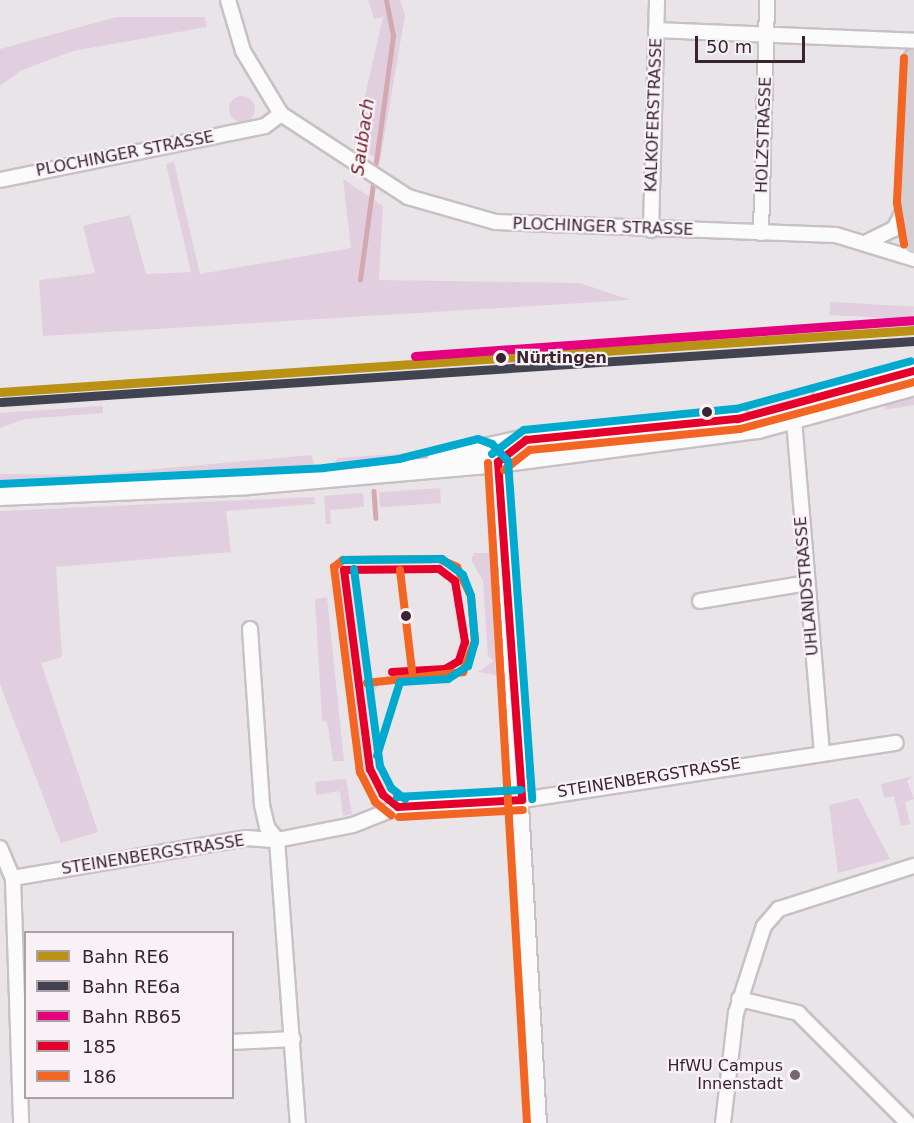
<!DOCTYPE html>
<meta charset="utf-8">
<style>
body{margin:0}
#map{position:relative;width:914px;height:1123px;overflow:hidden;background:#e9e4e7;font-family:"DejaVu Sans",sans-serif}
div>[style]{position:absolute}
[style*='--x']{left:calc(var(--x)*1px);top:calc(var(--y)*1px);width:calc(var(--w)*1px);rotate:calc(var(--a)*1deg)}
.green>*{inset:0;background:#e1cfe0;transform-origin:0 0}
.round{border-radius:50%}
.stream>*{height:4.5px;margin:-2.25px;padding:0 2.25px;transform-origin:2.25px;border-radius:2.25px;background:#d4a8af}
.roads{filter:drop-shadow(2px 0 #c8c0c5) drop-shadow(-2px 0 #c8c0c5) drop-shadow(0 2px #c8c0c5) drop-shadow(0 -2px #c8c0c5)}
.minor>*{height:14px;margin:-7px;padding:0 7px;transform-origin:7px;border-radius:7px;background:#fcfbfb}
.tertiary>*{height:16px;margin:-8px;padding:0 8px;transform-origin:8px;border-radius:8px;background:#fcfbfb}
.secondary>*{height:20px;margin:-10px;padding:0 10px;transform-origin:10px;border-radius:10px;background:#fcfbfb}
.primary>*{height:21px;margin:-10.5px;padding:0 10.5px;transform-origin:10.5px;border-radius:10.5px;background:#d4ced2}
.bus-1>*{height:8px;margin:-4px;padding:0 4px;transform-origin:4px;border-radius:4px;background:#e4002b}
.bus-2>*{height:8px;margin:-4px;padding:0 4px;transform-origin:4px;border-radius:4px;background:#f26522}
.bus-3>*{height:8px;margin:-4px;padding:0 4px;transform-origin:4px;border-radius:4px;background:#00a9ce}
.rail-1>*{height:9px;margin:-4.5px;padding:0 4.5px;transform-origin:4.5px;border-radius:4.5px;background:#b99114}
.rail-2>*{height:9px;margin:-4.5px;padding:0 4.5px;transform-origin:4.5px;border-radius:4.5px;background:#424351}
.rail-3>*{height:9px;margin:-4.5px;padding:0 4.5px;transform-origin:4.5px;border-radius:4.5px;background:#e5007d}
.dots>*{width:16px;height:16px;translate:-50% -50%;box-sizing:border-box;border:3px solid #f8f2f7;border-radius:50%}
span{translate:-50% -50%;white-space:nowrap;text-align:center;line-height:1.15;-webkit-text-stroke:4.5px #f8f2f7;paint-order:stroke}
.street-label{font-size:16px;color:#3a2430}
.stop-label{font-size:16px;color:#3a2430;font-weight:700}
.left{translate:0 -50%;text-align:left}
.poi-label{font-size:16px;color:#3a2430}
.right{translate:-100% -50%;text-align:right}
.water-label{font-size:18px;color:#71232c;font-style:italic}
.legend{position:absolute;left:24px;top:931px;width:210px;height:168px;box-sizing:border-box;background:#f8f2f7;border:2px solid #aca0a7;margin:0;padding:8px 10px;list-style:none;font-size:18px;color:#3a2430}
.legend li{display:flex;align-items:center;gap:12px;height:30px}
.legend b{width:30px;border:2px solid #aca0a7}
.scale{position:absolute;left:695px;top:36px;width:110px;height:27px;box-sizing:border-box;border:3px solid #3a2430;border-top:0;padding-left:8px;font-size:18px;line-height:21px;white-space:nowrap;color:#3a2430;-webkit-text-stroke:4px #f8f2f7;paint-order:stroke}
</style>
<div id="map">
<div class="green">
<div style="clip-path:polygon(368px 0,400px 0,405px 15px,380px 161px,354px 144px,383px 17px,374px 19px)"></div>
<div style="clip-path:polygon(116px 17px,205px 17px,207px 27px,73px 51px,22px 70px,0 86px,0 49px)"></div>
<div class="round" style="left:229px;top:96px;width:26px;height:26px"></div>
<div style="clip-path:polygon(174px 162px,200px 274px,351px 248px,343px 179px,383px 206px,379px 280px,580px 283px,630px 300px,43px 336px,39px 280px,95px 273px,83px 226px,130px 215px,146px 274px,191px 272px,166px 164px)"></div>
<div style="left:830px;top:302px;width:84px;height:13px;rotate:3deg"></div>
<div style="clip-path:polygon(914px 398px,914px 405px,884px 410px,886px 403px)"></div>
<div style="clip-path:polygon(103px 406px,103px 413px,24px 419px,0 428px,0 413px)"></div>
<div style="clip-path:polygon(411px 453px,383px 461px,334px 465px,337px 458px)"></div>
<div style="clip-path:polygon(311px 455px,316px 470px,0 486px,0 474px,89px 475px)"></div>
<div style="left:440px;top:488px;width:15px;height:61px;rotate:86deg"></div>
<div style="clip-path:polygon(363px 493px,364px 507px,330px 510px,331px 524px,326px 524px,324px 496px)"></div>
<div style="clip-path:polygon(314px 497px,315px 504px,226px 511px,231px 552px,56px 567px,62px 657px,41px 663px,98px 832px,61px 843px,0 684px,0 511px)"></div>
<div style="clip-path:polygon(474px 553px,490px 553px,496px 675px,478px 672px,494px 661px,488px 656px,483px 581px,471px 560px)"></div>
<div style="clip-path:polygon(327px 597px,344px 761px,333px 761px,327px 721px,322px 721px,315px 599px)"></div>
<div style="clip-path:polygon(378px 680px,380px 682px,367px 708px,365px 683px)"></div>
<div style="clip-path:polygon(913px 776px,907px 781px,914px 799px,905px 802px,910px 824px,901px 826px,894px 796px,884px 798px,881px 784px)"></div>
<div style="clip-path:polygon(346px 779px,352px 814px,343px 816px,340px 791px,316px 795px,315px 782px)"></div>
<div style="clip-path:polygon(858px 798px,890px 859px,838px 873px,829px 805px)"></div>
</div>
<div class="stream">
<div style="--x:360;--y:280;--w:246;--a:-82.3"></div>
<div style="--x:393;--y:36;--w:37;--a:-101"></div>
<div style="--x:374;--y:491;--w:27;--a:86"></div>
</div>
<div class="roads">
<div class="minor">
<div style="--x:228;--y:0;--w:53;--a:73.6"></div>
<div style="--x:243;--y:51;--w:74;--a:58.9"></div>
<div style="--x:281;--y:114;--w:152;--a:33.2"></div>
<div style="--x:408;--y:197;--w:91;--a:15.9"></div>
<div style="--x:496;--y:222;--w:340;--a:2.2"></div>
<div style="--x:836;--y:235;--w:82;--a:17.1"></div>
<div style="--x:656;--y:30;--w:258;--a:2.4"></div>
<div style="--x:0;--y:180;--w:270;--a:-11.5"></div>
<div style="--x:265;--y:126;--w:20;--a:-37"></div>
<div style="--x:651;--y:230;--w:230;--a:-88.5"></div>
<div style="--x:761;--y:233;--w:233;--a:-88.5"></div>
<div style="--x:867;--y:242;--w:30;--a:-26"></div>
<div style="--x:894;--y:229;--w:26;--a:-62"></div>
<div style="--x:794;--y:420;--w:332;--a:85.2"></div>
<div style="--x:700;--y:601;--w:109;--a:-9.5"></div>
<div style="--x:250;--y:629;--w:176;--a:86.1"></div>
<div style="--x:262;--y:805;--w:23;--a:77"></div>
<div style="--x:267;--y:827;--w:16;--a:52"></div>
<div style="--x:277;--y:840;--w:284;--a:85.8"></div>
<div style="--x:0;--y:848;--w:33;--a:67"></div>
<div style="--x:13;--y:878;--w:245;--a:88.1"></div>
<div style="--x:13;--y:878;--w:236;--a:-9.7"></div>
<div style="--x:246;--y:838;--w:31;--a:4"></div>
<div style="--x:277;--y:840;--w:77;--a:-11.2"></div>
<div style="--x:353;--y:825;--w:48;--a:-21.8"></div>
<div style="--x:398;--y:807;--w:124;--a:-3.2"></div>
<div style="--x:522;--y:800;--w:378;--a:-8.7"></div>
<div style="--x:739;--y:999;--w:61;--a:13.3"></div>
<div style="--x:798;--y:1013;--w:156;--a:45"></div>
<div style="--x:232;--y:1042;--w:61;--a:-2.8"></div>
<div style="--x:723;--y:1123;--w:111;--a:-83.3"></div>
<div style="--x:736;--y:1013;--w:91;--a:-72.2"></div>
<div style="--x:764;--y:926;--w:23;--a:-49"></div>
<div style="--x:779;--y:909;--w:142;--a:-17.7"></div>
</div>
<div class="tertiary">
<div style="--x:489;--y:454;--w:12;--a:42"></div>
<div style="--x:498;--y:462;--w:96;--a:85.2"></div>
<div style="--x:506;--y:558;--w:566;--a:86.76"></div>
</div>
<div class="secondary">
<div style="--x:823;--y:398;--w:95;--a:-16.5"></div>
<div style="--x:438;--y:459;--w:90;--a:-12.2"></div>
<div style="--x:526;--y:440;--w:214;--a:-5.6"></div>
<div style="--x:0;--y:495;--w:248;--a:-2.5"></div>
<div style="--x:248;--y:484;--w:251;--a:-5"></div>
<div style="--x:498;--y:462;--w:262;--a:-7.5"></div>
<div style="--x:758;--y:428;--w:162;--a:-15.4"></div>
</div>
<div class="primary">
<div style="--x:914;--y:59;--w:145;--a:92.8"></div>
<div style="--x:907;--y:204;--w:39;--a:80"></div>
</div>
</div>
<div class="bus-1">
<div style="--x:498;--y:462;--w:36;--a:-38"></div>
<div style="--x:526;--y:440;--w:213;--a:-5.7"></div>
<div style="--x:738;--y:419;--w:182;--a:-15.3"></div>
<div style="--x:498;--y:462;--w:339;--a:85.9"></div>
<div style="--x:344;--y:570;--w:95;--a:-0.6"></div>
<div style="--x:439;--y:569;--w:20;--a:37"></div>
<div style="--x:455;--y:581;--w:62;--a:80.7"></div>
<div style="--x:465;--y:642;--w:20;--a:108"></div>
<div style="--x:459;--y:661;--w:16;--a:150"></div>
<div style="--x:445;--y:669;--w:53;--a:176.8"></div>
<div style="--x:344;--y:570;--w:201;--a:82.6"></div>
<div style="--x:370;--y:769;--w:29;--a:63"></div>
<div style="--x:383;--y:795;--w:19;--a:39"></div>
<div style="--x:398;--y:807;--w:124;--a:-3.2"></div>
</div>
<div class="bus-2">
<div style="--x:904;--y:58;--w:145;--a:92.8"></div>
<div style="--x:897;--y:203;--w:42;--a:80.3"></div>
<div style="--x:488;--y:463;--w:661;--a:86.62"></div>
<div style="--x:504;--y:470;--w:33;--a:-38"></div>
<div style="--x:530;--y:450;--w:211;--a:-5.7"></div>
<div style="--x:740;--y:429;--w:180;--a:-15.1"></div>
<div style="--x:400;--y:570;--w:102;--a:83.2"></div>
<div style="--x:367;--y:683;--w:97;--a:-6.5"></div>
<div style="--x:463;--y:672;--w:33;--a:-69"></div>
<div style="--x:475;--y:641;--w:45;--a:-95.1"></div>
<div style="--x:471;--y:596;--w:32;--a:-116"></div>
<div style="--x:457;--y:567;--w:20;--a:-156"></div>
<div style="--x:439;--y:559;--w:96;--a:179.4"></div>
<div style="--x:343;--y:560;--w:11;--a:142"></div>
<div style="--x:334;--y:567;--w:207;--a:82.8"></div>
<div style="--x:360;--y:772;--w:34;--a:63"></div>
<div style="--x:375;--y:802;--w:21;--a:39"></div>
<div style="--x:399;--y:817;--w:124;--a:-3.2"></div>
</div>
<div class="bus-3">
<div style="--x:492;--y:454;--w:40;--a:-37"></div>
<div style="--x:524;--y:430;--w:213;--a:-5.7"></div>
<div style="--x:736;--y:409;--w:181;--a:-15.3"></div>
<div style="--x:0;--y:484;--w:324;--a:-2.8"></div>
<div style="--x:324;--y:468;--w:76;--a:-6.8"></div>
<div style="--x:399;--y:459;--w:81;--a:-14.2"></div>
<div style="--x:478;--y:439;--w:15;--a:20"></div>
<div style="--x:492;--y:444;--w:23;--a:47"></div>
<div style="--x:508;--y:461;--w:339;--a:85.9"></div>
<div style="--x:344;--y:560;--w:98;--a:-0.6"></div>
<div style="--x:442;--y:559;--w:26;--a:37"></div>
<div style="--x:463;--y:575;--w:22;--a:69"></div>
<div style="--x:471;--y:596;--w:46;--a:85"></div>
<div style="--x:475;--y:642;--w:25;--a:106"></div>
<div style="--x:468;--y:666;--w:24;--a:147"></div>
<div style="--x:448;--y:679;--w:48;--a:176.4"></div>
<div style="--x:400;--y:682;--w:77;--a:107.3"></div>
<div style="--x:354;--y:569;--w:199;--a:82.5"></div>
<div style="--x:380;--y:766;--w:25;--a:63"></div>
<div style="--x:391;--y:788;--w:18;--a:38"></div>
<div style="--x:397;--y:797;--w:124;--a:-3.2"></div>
</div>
<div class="rail-1">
<div style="--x:0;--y:392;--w:916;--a:-3.88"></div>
</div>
<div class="rail-2">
<div style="--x:1;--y:402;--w:915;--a:-3.82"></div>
</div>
<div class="rail-3">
<div style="--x:415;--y:356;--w:499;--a:-4.1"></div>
</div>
<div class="dots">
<div style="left:501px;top:358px;background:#3a2430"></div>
<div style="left:707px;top:412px;background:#3a2430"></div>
<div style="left:406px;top:616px;background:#3a2430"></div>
<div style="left:795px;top:1075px;background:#776770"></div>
</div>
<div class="street-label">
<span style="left:654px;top:115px;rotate:-88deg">KALKOFERSTRASSE</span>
<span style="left:764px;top:135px;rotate:-88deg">HOLZSTRASSE</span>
<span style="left:125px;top:154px;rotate:-11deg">PLOCHINGER STRASSE</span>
<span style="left:603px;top:227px;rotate:2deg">PLOCHINGER STRASSE</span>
<span style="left:807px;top:586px;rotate:-95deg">UHLANDSTRASSE</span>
<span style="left:649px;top:778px;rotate:-9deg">STEINENBERGSTRASSE</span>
<span style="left:153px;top:855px;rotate:-9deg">STEINENBERGSTRASSE</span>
</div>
<div class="stop-label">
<span class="left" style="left:516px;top:358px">Nürtingen</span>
</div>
<div class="poi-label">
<span class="right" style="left:783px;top:1075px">HfWU Campus<br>Innenstadt</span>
</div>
<div class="water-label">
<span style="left:363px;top:137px;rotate:-82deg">Saubach</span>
</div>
<ul class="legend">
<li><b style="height:8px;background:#b99114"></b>Bahn RE6</li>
<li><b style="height:8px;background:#424351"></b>Bahn RE6a</li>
<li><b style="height:8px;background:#e5007d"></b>Bahn RB65</li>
<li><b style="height:8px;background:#e4002b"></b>185</li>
<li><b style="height:8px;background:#f26522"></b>186</li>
</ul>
<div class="scale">50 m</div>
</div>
